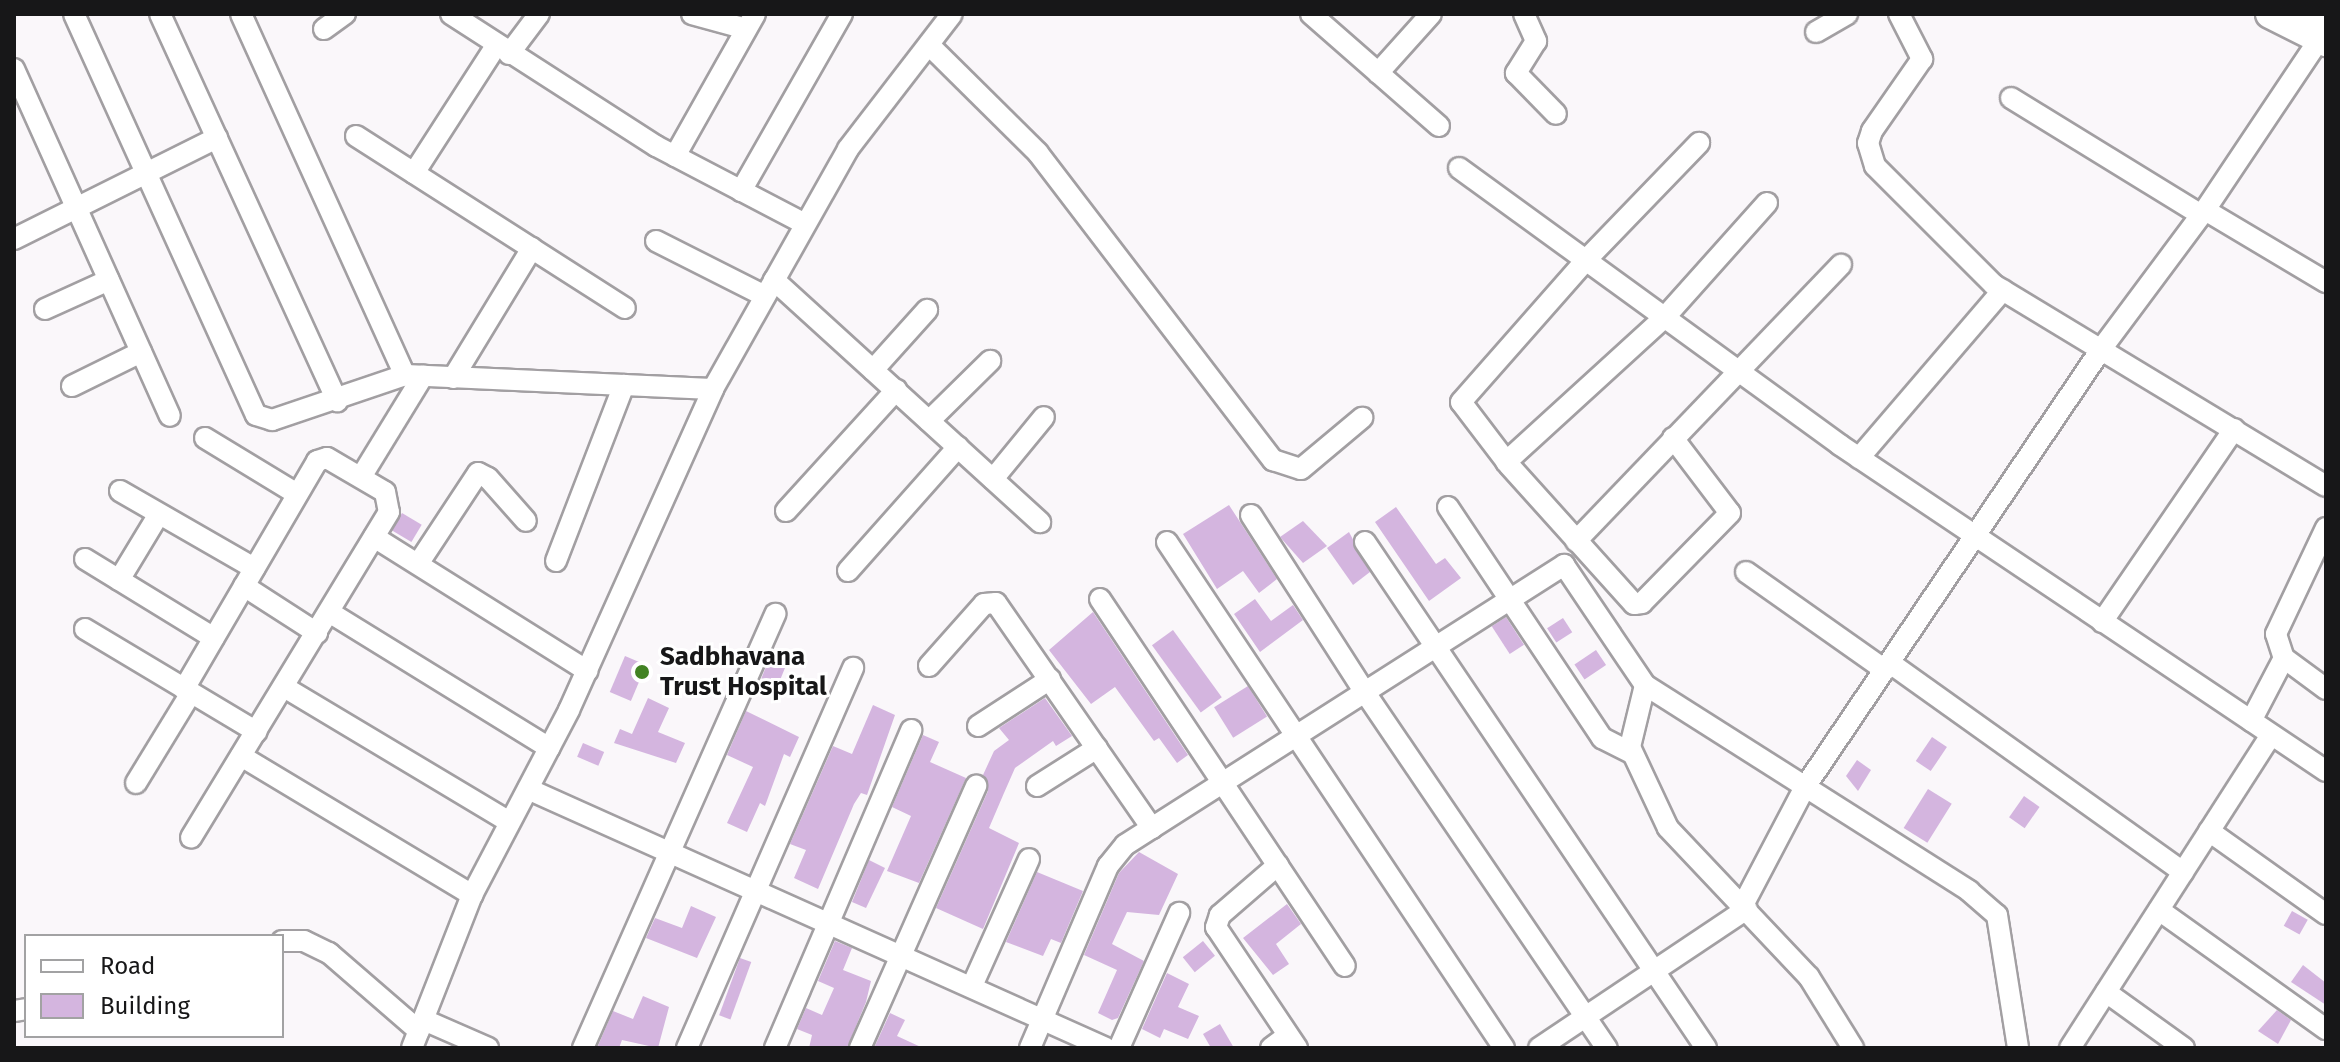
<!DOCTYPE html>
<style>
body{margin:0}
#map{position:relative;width:2340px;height:1062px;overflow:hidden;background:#faf7fa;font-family:"Fira Sans",sans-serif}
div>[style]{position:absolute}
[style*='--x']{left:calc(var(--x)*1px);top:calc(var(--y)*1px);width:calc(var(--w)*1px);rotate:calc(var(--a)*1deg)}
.building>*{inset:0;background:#d4b5df;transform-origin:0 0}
.roads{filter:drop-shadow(2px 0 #a29fa2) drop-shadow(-2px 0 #a29fa2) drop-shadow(0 2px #a29fa2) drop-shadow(0 -2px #a29fa2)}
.minor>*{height:20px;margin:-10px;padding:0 10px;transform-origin:10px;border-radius:10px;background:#fff}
.highway>*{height:28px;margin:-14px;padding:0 14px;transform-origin:14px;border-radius:14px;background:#fff}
.dots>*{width:22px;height:22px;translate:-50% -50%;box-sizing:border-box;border:4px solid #fff;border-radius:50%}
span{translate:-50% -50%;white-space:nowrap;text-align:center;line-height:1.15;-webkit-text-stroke:6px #fff;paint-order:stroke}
.poi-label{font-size:26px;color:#171718;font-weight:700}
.left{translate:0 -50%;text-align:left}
.frame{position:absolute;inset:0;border:16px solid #171718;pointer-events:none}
.legend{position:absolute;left:24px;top:934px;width:260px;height:104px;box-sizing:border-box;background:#fff;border:2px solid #a2a2a3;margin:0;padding:10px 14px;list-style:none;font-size:24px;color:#171718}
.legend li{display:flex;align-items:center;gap:16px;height:40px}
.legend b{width:40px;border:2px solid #a2a2a3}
</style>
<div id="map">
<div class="building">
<div style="clip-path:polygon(1229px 505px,1277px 579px,1259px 593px,1243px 571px,1217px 589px,1183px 534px)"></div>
<div style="clip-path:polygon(1396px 507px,1436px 564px,1445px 558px,1461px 578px,1429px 601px,1375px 522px)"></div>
<div style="left:402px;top:513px;width:23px;height:20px;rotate:31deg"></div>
<div style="clip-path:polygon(1303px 521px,1327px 546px,1303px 563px,1280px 537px)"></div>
<div style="clip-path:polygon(1349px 532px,1370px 572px,1353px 585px,1327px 548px)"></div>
<div style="clip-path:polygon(1255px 599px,1271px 621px,1293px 605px,1303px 620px,1260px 652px,1234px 614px)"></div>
<div style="clip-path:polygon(1093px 612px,1188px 755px,1177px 763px,1159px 738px,1154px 741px,1115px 687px,1091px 704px,1049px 650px)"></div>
<div style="left:1506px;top:617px;width:33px;height:17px;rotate:57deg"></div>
<div style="left:1563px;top:618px;width:17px;height:19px;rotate:57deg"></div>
<div style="left:1173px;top:630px;width:83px;height:26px;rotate:54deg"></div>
<div style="left:1596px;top:650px;width:18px;height:26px;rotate:56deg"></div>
<div style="left:625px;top:656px;width:23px;height:39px;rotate:23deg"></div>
<div style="left:770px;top:657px;width:18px;height:23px;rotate:22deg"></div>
<div style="left:1248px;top:686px;width:36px;height:40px;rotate:58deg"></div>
<div style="clip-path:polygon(648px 698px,669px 708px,658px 732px,685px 743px,676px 763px,614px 743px,620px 729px,632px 734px)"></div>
<div style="clip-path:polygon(1045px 698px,1072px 736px,1056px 746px,1053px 741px,1015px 768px,1004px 793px,989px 828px,1019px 843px,983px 929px,936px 908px,988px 791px,983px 775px,994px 751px,1009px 740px,999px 728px)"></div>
<div style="clip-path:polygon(873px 705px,895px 715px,867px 795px,861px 793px,854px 804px,818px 889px,794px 878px,806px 850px,790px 844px,833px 746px,852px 754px)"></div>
<div style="clip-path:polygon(746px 711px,799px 737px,790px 757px,784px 754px,765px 806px,760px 803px,747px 832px,727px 823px,753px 767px,727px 755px)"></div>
<div style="clip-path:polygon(923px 735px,939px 742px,930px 762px,966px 778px,919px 883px,887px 871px,911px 816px,892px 807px)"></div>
<div style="left:1932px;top:737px;width:18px;height:29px;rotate:34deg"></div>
<div style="left:583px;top:743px;width:23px;height:15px;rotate:23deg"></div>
<div style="clip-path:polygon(1857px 760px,1871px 770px,1858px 791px,1846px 776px)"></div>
<div style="left:1928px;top:789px;width:28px;height:46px;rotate:32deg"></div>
<div style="left:2024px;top:796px;width:19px;height:26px;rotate:35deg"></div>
<div style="clip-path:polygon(1139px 852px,1178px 874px,1159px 915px,1127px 912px,1118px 931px,1112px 944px,1144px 961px,1118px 1018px,1112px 1020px,1098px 1013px,1117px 970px,1084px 955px,1119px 873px)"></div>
<div style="clip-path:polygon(869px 860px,885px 868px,866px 908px,852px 902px)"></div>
<div style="clip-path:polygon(1037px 872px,1083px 891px,1061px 943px,1051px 939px,1043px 956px,1006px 942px)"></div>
<div style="clip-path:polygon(1287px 904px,1301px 924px,1276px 944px,1289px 964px,1273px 975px,1243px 938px)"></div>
<div style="clip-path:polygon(691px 906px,716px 917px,697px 958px,646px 938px,655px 918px,682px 928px)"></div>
<div style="left:2292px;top:911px;width:18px;height:17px;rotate:29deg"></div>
<div style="clip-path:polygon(835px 941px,852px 948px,843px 970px,871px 981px,866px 1002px,847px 1048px,809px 1048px,812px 1035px,797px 1029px,806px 1008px,822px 1015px,834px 988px,818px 981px)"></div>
<div style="left:1203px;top:941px;width:19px;height:26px;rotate:51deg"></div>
<div style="left:740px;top:958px;width:12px;height:61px;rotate:20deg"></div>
<div style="clip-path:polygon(2303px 965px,2326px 983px,2326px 1005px,2291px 982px)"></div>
<div style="clip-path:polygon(1167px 973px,1189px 984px,1178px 1007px,1199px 1016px,1188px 1039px,1164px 1029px,1160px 1038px,1142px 1029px)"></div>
<div style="clip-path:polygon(643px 996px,669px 1007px,658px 1048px,622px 1040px,619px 1048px,597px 1048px,613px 1011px,633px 1019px)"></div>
<div style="clip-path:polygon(2277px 1010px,2291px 1020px,2278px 1044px,2258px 1031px)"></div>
<div style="clip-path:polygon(890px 1013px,905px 1020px,897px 1036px,923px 1048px,874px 1048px)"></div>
<div style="clip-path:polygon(1220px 1024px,1234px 1048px,1211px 1048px,1203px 1034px)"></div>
</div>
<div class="roads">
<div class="minor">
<div style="--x:74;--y:14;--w:440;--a:65.6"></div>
<div style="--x:256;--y:415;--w:17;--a:17"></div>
<div style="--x:272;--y:420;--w:140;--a:-18.7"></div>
<div style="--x:160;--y:14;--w:426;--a:65.4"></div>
<div style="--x:241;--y:14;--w:397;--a:65.6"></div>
<div style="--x:405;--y:375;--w:308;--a:2.6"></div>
<div style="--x:451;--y:14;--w:244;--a:32.8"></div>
<div style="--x:656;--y:146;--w:168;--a:27.6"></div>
<div style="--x:692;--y:14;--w:56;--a:15.5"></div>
<div style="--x:1311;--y:14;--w:170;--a:41.2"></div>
<div style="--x:1524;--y:14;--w:30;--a:66"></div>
<div style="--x:1536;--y:41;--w:38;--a:122"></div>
<div style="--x:1516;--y:73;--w:57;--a:45.7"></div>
<div style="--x:1899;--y:14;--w:51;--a:62.9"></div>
<div style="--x:1922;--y:59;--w:88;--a:124.8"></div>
<div style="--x:1872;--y:131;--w:13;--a:108"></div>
<div style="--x:1868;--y:143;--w:24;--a:73"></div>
<div style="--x:1875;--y:166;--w:168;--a:45"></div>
<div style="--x:1994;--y:285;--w:388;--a:31.2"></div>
<div style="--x:324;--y:29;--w:26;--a:-36"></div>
<div style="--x:1816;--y:32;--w:36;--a:-30"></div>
<div style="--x:929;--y:45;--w:153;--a:44.7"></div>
<div style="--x:1038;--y:153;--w:387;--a:52.6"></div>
<div style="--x:1273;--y:460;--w:29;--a:18"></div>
<div style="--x:1301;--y:469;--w:80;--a:-39.9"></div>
<div style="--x:509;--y:54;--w:50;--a:-53.1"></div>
<div style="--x:14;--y:69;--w:380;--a:65.8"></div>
<div style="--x:1378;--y:73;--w:79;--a:-48.1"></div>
<div style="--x:2011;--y:98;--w:223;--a:31.6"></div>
<div style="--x:356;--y:136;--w:319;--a:32.6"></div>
<div style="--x:675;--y:156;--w:163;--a:-60.6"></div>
<div style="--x:1459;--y:168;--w:471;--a:36"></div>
<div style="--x:1840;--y:445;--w:585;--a:33.85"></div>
<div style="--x:414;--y:173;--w:151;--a:-57.2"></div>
<div style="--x:741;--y:191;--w:204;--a:-60.3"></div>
<div style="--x:2205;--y:210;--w:218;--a:-56.2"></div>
<div style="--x:14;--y:239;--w:227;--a:-26.5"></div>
<div style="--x:656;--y:241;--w:122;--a:26.8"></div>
<div style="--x:774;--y:280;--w:360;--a:42.3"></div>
<div style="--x:45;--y:309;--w:70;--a:-24.4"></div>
<div style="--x:873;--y:370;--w:81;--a:-48"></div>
<div style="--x:453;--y:378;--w:152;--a:-58.7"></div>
<div style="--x:72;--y:386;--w:77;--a:-26.2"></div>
<div style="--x:929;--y:421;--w:86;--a:-44.5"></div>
<div style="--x:205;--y:438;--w:108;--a:31.3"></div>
<div style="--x:1673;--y:438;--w:94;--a:52.8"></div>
<div style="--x:1730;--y:513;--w:126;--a:134.4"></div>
<div style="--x:1642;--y:603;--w:8;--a:173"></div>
<div style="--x:1634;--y:604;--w:187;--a:-132"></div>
<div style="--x:1509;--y:465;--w:79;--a:-127.3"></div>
<div style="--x:1461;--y:402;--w:189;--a:-48.6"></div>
<div style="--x:1586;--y:260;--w:163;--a:-46"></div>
<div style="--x:1859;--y:458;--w:221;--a:-49.4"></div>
<div style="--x:1506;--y:462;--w:215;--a:-42.4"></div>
<div style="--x:1665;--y:317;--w:153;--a:-48.2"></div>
<div style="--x:361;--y:477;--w:119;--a:-58.5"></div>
<div style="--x:993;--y:479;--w:80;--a:-50.6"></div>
<div style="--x:120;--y:491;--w:155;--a:29.9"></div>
<div style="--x:1448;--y:507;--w:278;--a:56.3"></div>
<div style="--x:1602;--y:738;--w:34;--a:27"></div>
<div style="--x:786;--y:511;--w:164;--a:-47.7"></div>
<div style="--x:1251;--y:515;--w:209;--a:57.3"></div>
<div style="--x:1364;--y:691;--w:432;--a:55.8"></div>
<div style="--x:2326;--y:528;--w:117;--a:115.3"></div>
<div style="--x:2276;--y:634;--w:25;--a:72"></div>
<div style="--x:2284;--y:658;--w:52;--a:36.4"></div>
<div style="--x:374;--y:537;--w:252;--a:32.1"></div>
<div style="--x:1576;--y:541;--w:383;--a:-46.2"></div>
<div style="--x:1167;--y:542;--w:608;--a:56.34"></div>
<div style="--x:1365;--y:542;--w:610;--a:56.02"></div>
<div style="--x:85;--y:559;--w:151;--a:31.5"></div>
<div style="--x:556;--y:561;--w:189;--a:-68.9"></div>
<div style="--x:418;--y:564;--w:109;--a:-56.6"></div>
<div style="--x:478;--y:473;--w:11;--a:27"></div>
<div style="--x:488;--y:478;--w:57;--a:48.5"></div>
<div style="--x:848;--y:571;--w:166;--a:-48.4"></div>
<div style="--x:1746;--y:572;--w:170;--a:35.2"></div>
<div style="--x:119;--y:580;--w:77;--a:-58.8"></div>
<div style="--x:244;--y:586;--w:87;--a:32.8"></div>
<div style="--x:1100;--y:599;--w:441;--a:56.3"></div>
<div style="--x:329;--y:612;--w:259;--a:31.7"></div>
<div style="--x:2102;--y:622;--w:234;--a:-55.6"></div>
<div style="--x:85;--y:629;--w:200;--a:30.9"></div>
<div style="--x:1890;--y:663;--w:360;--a:35.5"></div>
<div style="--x:929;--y:666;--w:83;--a:-48.4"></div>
<div style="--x:984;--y:604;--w:12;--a:-5"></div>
<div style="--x:996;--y:603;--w:274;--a:55.3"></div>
<div style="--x:1645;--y:685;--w:64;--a:103.6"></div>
<div style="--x:1630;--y:747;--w:89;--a:64.9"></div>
<div style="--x:1668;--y:828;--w:205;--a:46.6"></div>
<div style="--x:1809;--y:977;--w:84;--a:58.2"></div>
<div style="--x:284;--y:687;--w:263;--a:30.9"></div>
<div style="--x:184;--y:689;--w:264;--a:-59.7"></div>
<div style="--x:317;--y:461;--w:10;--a:-17"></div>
<div style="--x:327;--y:458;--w:67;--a:30.4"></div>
<div style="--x:385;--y:492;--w:20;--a:79"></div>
<div style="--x:389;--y:512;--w:381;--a:121.3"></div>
<div style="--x:2251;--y:721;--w:71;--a:-62.4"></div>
<div style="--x:978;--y:726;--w:86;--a:-33.1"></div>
<div style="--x:241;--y:756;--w:270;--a:31"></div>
<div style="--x:136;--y:783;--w:105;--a:-58.6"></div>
<div style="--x:1037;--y:786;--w:71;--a:-32.3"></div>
<div style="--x:528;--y:789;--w:633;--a:24.14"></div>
<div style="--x:2209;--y:831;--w:143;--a:35.4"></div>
<div style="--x:1278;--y:865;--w:77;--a:139.2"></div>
<div style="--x:1220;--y:915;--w:13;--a:108"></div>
<div style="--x:1216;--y:927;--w:146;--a:56.2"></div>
<div style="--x:1743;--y:905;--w:133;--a:-62.3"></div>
<div style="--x:1805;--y:787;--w:530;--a:-55.92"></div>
<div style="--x:2102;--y:348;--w:172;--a:-53.3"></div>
<div style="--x:2205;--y:210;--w:141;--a:30.8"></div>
<div style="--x:2159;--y:910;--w:205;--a:35.5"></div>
<div style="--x:282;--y:941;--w:22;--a:0"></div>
<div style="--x:304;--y:941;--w:28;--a:26"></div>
<div style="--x:329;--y:953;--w:119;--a:40.9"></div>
<div style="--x:972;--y:986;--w:139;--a:-65.8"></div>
<div style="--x:2106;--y:992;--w:96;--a:35.7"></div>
<div style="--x:14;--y:1011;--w:12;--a:-9"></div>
<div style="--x:424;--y:1020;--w:70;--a:23.6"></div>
<div style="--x:412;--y:1048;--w:164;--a:-68.6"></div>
<div style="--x:472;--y:895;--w:209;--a:-62.3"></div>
<div style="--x:569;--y:710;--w:352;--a:-65.8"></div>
<div style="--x:713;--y:389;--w:275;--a:-60.6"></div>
<div style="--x:848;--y:149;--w:170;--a:-52.4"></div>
<div style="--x:583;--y:1048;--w:475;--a:-66.1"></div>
<div style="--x:687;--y:1048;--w:415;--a:-66.4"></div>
<div style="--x:775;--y:1048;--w:346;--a:-66.8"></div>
<div style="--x:860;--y:1048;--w:287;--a:-66.1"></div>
<div style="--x:1030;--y:1048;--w:198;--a:-66.8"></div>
<div style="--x:1108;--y:866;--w:27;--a:-51"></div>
<div style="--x:1125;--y:845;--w:521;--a:-32.53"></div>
<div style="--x:1564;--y:565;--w:145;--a:56"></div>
<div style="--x:1645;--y:685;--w:384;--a:32.4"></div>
<div style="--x:1969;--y:891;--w:37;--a:41"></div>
<div style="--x:1997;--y:915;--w:135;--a:81"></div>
<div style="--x:1119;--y:1048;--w:148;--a:-66"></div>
<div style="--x:1271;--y:1048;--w:21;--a:-37"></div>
<div style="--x:1539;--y:1048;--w:250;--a:-33.8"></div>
<div style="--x:2070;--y:1048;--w:372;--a:-57.3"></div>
</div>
<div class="highway">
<div style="--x:2270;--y:14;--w:63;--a:26.6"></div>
<div style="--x:2316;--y:14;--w:11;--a:27"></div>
</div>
</div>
<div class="dots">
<div style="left:642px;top:672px;background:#428223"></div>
</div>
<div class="poi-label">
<span class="left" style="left:660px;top:672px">Sadbhavana<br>Trust Hospital</span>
</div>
<div class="frame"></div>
<ul class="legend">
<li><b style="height:10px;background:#fff"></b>Road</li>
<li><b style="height:22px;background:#d4b5df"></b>Building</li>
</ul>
</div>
